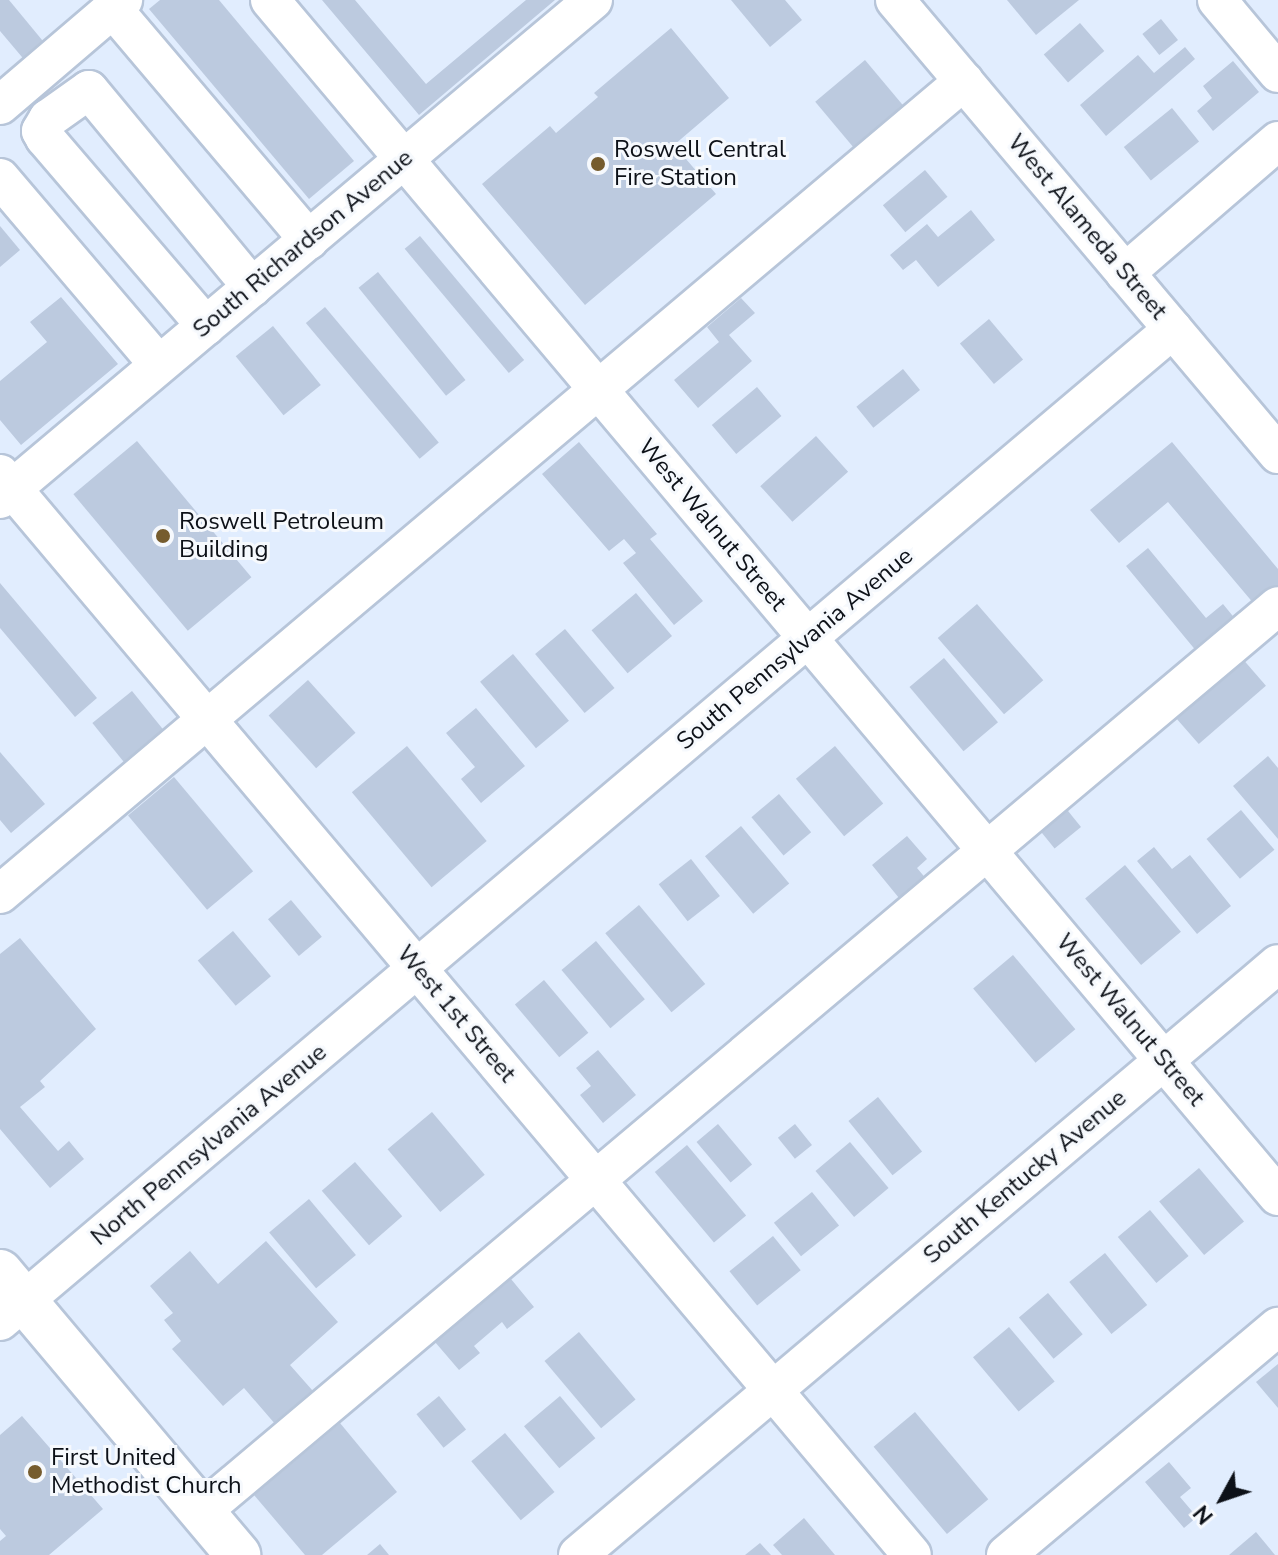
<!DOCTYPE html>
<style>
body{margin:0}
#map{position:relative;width:1278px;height:1555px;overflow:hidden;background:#e1edfe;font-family:"Nunito Sans",sans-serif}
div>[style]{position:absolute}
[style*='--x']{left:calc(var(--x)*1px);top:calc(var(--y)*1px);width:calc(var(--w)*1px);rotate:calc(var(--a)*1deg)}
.building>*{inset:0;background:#bccadf;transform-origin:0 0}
.roads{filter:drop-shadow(2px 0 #b7c5d9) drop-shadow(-2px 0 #b7c5d9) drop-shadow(0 2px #b7c5d9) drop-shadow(0 -2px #b7c5d9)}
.minor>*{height:38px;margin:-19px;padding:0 19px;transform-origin:19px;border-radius:19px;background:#fff}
.major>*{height:44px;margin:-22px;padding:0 22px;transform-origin:22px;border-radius:22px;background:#fff}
.dots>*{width:22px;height:22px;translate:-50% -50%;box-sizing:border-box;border:4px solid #f6f9fd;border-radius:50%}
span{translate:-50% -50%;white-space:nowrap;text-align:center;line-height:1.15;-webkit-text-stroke:6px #f6f9fd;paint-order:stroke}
.poi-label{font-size:24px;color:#0d1118}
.left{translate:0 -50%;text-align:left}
.street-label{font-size:24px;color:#0d1118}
.north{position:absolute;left:1182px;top:1459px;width:80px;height:80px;-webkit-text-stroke:6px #f6f9fd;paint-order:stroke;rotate:230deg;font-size:22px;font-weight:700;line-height:32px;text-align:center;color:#0d1118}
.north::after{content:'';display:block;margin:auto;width:28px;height:36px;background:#0d1118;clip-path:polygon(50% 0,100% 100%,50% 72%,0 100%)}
</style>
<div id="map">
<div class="building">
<div style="clip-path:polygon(0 0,9px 0,47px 46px,27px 63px,0 31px)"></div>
<div style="clip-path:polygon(160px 0,219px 0,354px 161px,309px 199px,149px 9px)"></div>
<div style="clip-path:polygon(322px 0,355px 0,426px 84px,526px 0,555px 0,419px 115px)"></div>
<div style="clip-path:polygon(731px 0,785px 0,802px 20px,770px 47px)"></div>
<div style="clip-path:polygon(1007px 0,1079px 0,1036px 35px)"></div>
<div style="left:1161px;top:19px;width:27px;height:24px;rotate:51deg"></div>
<div style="left:1080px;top:23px;width:37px;height:48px;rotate:49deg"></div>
<div style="clip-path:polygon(671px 28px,729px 98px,674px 145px,716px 194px,585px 305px,482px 184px,550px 126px,556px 133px,598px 97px,594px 93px)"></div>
<div style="clip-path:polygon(1185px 47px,1195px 59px,1106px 136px,1080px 105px,1138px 55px,1154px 73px)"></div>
<div style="left:865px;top:60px;width:61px;height:65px;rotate:50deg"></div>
<div style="clip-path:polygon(1233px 61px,1259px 92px,1213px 131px,1197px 111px,1212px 98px,1203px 86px)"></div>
<div style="left:1172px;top:108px;width:43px;height:62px;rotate:51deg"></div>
<div style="left:925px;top:170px;width:35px;height:55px;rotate:50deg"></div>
<div style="clip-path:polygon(971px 210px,995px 240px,938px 287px,916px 260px,903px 270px,890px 255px,927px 224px,938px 237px)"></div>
<div style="clip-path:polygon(0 226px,20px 250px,0 267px)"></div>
<div style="left:420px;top:236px;width:162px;height:20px;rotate:50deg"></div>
<div style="left:378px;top:272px;width:139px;height:25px;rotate:51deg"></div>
<div style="clip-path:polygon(61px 297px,118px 364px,21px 445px,0 420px,0 381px,47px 342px,30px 322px)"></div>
<div style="clip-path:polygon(741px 298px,755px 313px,729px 335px,752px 361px,698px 408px,674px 380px,719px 342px,707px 327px)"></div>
<div style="left:325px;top:307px;width:177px;height:25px;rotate:50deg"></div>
<div style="left:989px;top:319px;width:53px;height:38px;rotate:50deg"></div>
<div style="left:273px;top:326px;width:76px;height:48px;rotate:51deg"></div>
<div style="left:903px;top:369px;width:27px;height:60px;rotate:51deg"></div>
<div style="left:757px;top:387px;width:38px;height:59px;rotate:50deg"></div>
<div style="left:816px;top:436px;width:48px;height:75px;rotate:48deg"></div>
<div style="left:137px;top:441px;width:178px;height:83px;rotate:50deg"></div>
<div style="clip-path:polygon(579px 442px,657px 534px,650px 539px,703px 601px,674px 625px,623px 563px,636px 553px,624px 539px,609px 551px,542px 474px)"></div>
<div style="clip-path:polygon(1172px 442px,1278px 569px,1278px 596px,1260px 611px,1168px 502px,1119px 543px,1090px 510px)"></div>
<div style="clip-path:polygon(1148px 548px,1206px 618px,1223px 604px,1241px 626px,1202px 658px,1126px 566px)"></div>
<div style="clip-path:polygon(0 583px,97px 698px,75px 717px,0 628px)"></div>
<div style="left:636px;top:593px;width:56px;height:58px;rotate:50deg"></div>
<div style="left:977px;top:604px;width:101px;height:52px;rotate:49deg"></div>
<div style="left:565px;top:629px;width:77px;height:39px;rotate:50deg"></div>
<div style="left:513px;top:654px;width:87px;height:43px;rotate:50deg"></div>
<div style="left:1241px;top:657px;width:38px;height:89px;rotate:49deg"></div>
<div style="left:944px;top:658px;width:84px;height:45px;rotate:50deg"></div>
<div style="left:308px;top:680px;width:71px;height:53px;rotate:48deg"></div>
<div style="left:132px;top:691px;width:62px;height:51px;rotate:51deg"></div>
<div style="clip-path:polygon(476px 708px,525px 766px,481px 803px,461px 779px,475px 767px,446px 733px)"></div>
<div style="left:407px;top:746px;width:124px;height:72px;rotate:50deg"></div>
<div style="left:835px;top:746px;width:75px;height:51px;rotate:50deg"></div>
<div style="clip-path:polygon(0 752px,45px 804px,11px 833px,0 820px)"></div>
<div style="clip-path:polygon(1268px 756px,1278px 768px,1278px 839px,1233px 786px)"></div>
<div style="left:174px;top:777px;width:123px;height:60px;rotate:50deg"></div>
<div style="left:779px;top:794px;width:50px;height:36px;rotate:50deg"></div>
<div style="left:1064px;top:806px;width:27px;height:34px;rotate:51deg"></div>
<div style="left:1241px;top:810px;width:52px;height:45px;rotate:50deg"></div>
<div style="left:741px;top:826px;width:75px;height:47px;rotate:50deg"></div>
<div style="clip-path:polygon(907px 836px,927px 859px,917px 868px,933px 887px,908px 909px,872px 865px)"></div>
<div style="clip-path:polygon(1154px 847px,1172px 869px,1190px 855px,1231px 906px,1197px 934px,1137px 861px)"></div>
<div style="left:691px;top:859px;width:47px;height:41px;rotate:52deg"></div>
<div style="left:1125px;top:865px;width:87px;height:52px;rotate:50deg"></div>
<div style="left:291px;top:900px;width:48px;height:30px;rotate:50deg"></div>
<div style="left:639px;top:905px;width:103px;height:44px;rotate:50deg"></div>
<div style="left:233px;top:931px;width:59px;height:46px;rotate:50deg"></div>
<div style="clip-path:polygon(20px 938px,96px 1029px,40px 1081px,45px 1087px,20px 1107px,58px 1151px,69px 1141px,84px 1159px,50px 1188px,0 1129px,0 954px)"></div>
<div style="left:596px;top:941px;width:76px;height:45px;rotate:50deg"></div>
<div style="left:1013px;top:955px;width:97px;height:52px;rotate:50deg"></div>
<div style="left:544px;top:980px;width:69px;height:38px;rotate:50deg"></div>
<div style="clip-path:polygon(598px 1050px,636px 1095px,603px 1123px,580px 1095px,591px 1086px,576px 1068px)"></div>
<div style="left:878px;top:1097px;width:70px;height:38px;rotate:51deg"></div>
<div style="left:432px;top:1112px;width:82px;height:58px;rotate:50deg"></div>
<div style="left:718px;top:1124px;width:53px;height:28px;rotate:50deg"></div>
<div style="left:795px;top:1124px;width:27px;height:22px;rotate:51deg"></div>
<div style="left:850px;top:1142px;width:60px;height:45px;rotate:50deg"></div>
<div style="left:687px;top:1145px;width:92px;height:42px;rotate:50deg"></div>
<div style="left:355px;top:1162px;width:72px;height:44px;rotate:49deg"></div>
<div style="left:1199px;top:1168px;width:70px;height:52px;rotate:50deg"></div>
<div style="left:812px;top:1192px;width:43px;height:49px;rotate:51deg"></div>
<div style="left:309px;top:1199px;width:73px;height:52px;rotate:50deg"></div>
<div style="left:1150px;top:1210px;width:60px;height:42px;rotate:50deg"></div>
<div style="left:773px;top:1236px;width:44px;height:56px;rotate:51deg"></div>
<div style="clip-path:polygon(266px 1241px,338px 1322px,290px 1365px,320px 1399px,282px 1432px,244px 1388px,223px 1406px,172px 1349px,181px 1341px,164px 1320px,173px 1313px,150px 1286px,190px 1251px,218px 1284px)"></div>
<div style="left:1105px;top:1253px;width:67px;height:46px;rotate:51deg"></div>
<div style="clip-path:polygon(511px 1279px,534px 1307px,507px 1329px,502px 1322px,474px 1346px,480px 1353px,459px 1370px,435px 1342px)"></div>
<div style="left:1048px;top:1293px;width:54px;height:38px;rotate:50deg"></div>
<div style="left:1009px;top:1327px;width:71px;height:47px;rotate:50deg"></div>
<div style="left:579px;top:1332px;width:88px;height:45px;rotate:50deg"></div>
<div style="clip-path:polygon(1278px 1364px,1278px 1408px,1256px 1382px)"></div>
<div style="left:439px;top:1396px;width:43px;height:29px;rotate:51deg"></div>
<div style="left:560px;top:1396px;width:55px;height:47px;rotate:50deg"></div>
<div style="left:915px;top:1412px;width:114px;height:54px;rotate:50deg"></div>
<div style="clip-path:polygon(22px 1416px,103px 1509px,49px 1555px,0 1555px,0 1541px,6px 1536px,0 1529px,0 1435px)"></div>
<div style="clip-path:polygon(340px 1423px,397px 1492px,322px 1555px,305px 1555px,254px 1495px)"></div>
<div style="left:505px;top:1433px;width:77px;height:44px;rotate:50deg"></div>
<div style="clip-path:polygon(1169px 1462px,1191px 1488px,1180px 1497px,1197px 1517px,1184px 1528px,1145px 1482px)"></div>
<div style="clip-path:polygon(804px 1518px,835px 1555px,782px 1555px,773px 1545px)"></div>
<div style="clip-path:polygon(1256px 1532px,1275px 1555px,1229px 1555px)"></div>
<div style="clip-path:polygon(760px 1543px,771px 1555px,745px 1555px)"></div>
<div style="clip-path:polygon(380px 1544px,389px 1555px,367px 1555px)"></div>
</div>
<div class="roads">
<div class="minor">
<div style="--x:270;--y:0;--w:1564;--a:49.88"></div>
<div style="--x:895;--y:0;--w:594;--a:49.85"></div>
<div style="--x:1217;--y:0;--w:95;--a:50.1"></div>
<div style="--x:113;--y:9;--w:303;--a:49.7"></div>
<div style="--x:0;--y:105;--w:162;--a:-40.5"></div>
<div style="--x:0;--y:178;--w:245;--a:49.6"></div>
<div style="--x:1125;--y:273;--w:202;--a:-40.8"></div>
<div style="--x:206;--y:326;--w:248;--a:-130.6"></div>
<div style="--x:45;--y:138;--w:8;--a:-120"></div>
<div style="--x:41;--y:131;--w:14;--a:-60"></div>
<div style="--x:48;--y:119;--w:50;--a:-35.3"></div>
<div style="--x:89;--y:90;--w:256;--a:50.4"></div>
<div style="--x:0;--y:474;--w:1414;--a:49.85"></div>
<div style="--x:0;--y:499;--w:775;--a:-40.08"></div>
<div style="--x:0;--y:894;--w:1261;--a:-40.14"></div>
<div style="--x:0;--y:1321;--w:1536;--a:-40.22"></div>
<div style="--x:201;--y:1512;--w:1407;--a:-40.07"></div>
<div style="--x:578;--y:1555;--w:916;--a:-40.17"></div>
<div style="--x:1006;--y:1555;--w:355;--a:-40"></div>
</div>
<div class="major">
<div style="--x:0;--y:1272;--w:370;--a:49.9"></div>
</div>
</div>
<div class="dots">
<div style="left:598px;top:164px;background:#765c2e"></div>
<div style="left:163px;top:536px;background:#765c2e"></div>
<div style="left:35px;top:1472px;background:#765c2e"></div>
</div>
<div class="poi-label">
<span class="left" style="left:614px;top:164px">Roswell Central<br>Fire Station</span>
<span class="left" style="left:179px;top:536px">Roswell Petroleum<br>Building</span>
<span class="left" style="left:51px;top:1472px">First United<br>Methodist Church</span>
</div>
<div class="street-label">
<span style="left:1087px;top:227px;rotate:50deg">West Alameda Street</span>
<span style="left:303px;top:244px;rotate:-40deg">South Richardson Avenue</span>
<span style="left:712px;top:525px;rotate:50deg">West Walnut Street</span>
<span style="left:795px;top:649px;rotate:-40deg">South Pennsylvania Avenue</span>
<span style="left:456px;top:1014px;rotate:50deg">West 1st Street</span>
<span style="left:1130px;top:1020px;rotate:50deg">West Walnut Street</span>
<span style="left:209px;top:1145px;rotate:-40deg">North Pennsylvania Avenue</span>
<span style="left:1025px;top:1177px;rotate:-40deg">South Kentucky Avenue</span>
</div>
<div class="north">N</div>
</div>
